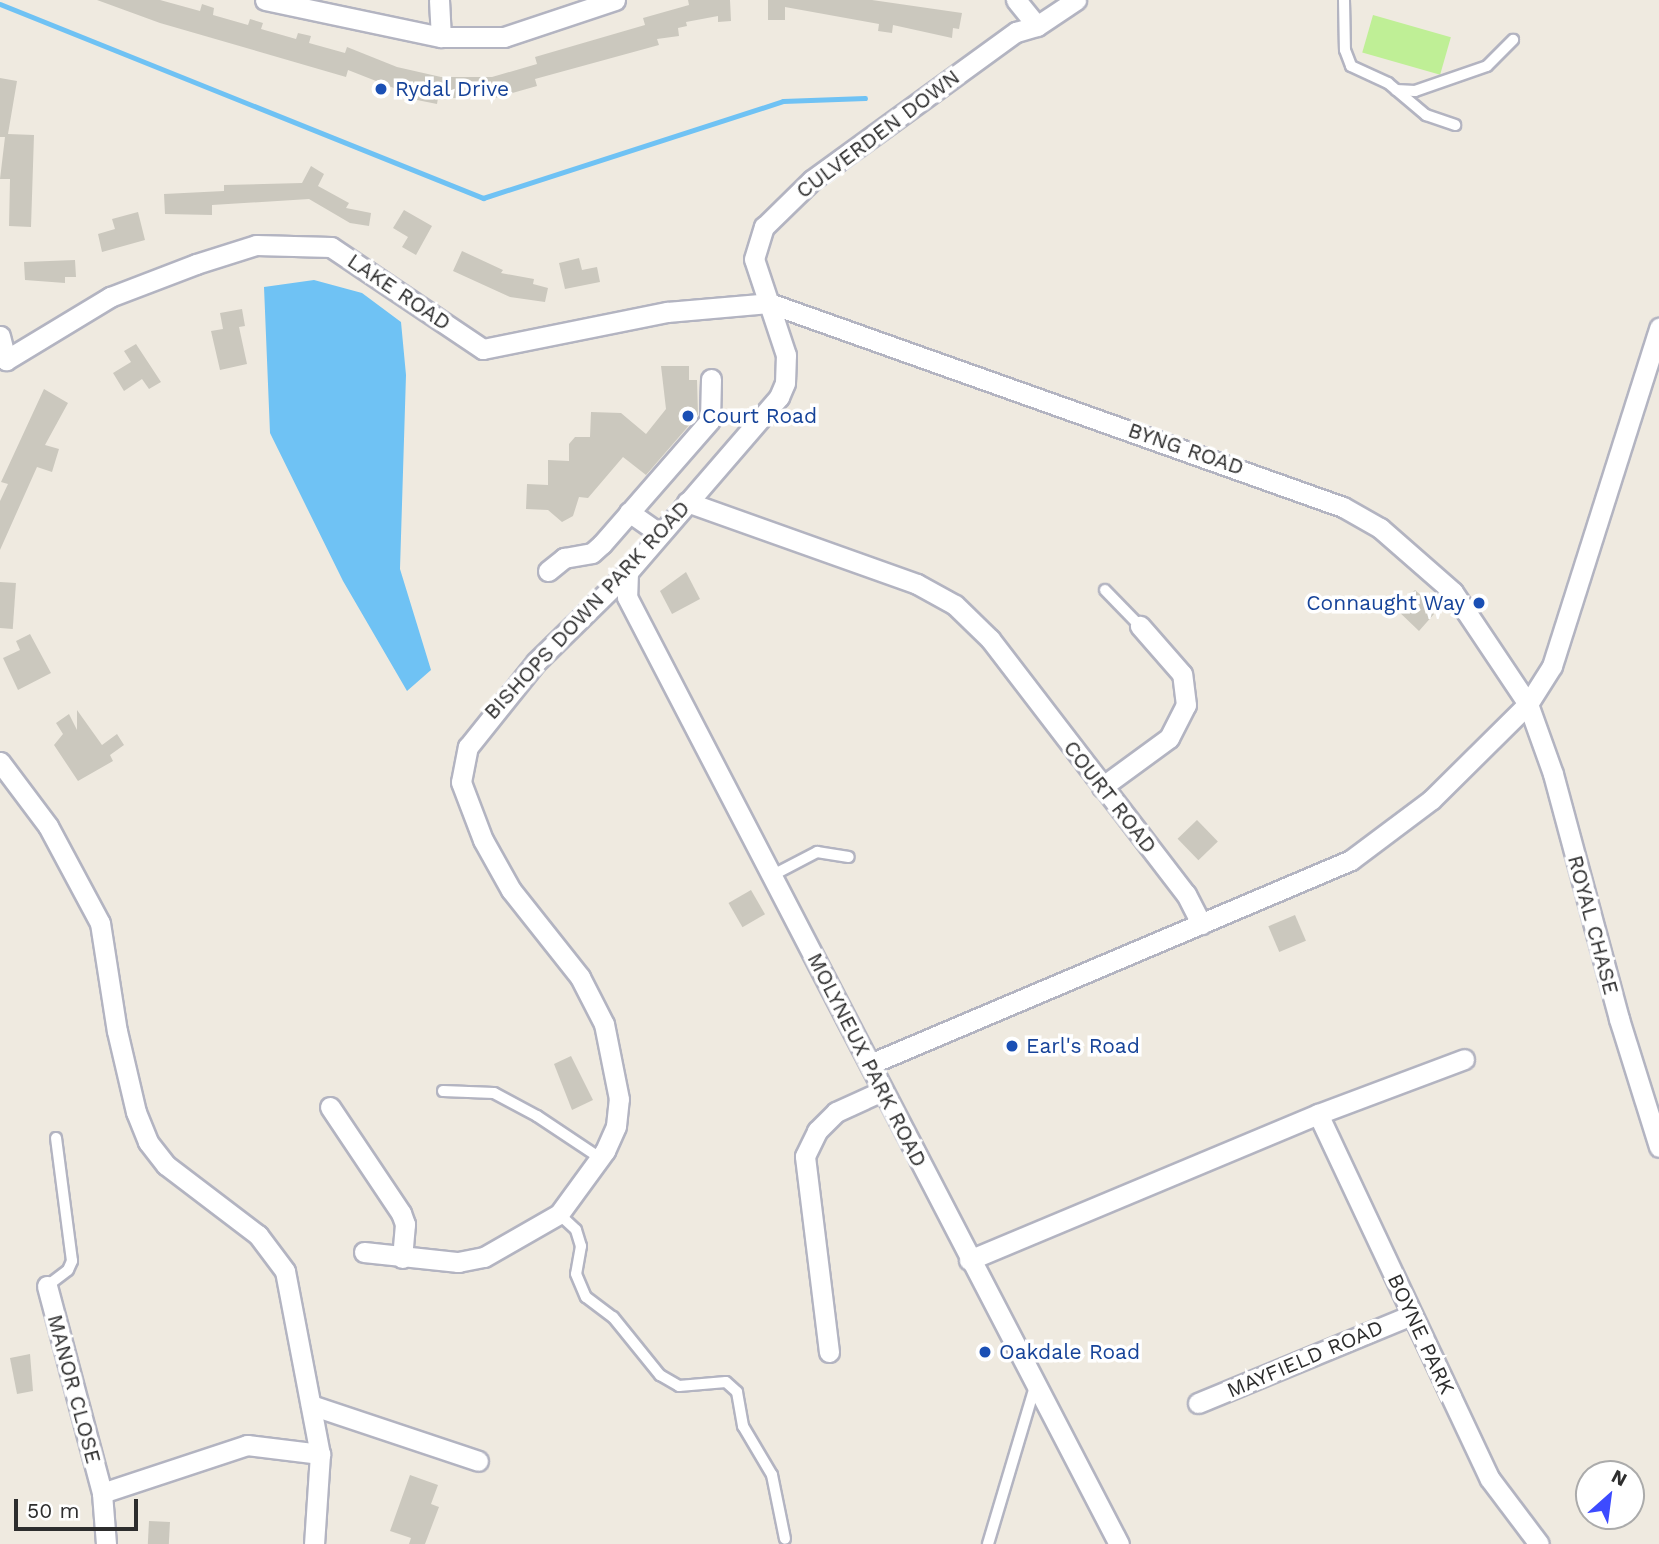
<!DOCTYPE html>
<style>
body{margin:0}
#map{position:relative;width:1659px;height:1544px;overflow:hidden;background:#efeae0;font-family:"Work Sans",sans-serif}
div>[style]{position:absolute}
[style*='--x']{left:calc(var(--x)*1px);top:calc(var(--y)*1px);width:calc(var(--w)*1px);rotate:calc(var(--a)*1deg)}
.pitch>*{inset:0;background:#bfef96;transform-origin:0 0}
.water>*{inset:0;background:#6fc2f4}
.stream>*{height:5px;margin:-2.5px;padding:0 2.5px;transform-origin:2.5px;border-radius:2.5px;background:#6fc2f4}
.building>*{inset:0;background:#cbc8be;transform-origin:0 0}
.roads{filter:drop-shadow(2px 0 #b3b4c1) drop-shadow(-2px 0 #b3b4c1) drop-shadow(0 2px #b3b4c1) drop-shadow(0 -2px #b3b4c1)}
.service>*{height:10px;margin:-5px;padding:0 5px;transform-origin:5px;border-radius:5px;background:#fff}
.minor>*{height:19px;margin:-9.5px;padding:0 9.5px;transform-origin:9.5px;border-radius:9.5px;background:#fff}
.dots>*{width:19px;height:19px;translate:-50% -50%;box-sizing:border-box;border:4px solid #fff;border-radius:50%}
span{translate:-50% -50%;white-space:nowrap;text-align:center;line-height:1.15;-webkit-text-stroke:7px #fff;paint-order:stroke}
.transit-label{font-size:21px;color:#164399}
.left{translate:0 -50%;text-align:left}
.right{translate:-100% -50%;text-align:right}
.street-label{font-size:21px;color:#2d2d2d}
.north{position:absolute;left:1575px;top:1460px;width:70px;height:70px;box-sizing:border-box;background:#fff;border:2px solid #ababab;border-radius:50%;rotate:28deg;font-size:19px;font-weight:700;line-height:28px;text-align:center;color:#2d2d2d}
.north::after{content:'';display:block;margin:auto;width:24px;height:32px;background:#3d4bff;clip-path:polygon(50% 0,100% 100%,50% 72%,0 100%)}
.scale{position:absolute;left:14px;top:1499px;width:124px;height:32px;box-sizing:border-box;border:4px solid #2d2d2d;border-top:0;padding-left:9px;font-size:21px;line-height:24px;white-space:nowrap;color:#2d2d2d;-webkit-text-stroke:5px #fff;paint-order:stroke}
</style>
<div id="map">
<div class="pitch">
<div style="left:1373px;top:15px;width:81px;height:39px;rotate:16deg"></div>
</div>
<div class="water">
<div style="clip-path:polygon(314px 280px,362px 293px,401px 322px,406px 375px,400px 569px,431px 670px,407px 691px,343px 581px,270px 433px,264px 287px)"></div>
</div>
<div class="stream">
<div style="--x:0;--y:4;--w:521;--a:21.88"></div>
<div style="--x:483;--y:198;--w:315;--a:-17.9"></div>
<div style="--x:783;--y:101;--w:82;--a:-2.1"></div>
</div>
<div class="building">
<div style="clip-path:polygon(97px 0,160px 0,200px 11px,202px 4px,214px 8px,213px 15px,248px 25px,250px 19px,263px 23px,261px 29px,296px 39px,298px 33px,311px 36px,309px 43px,345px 53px,347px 47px,397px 67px,441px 77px,492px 77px,537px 64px,535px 57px,645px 25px,643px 18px,689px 5px,688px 0,730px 0,731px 21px,718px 22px,718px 16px,686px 22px,687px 26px,678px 28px,679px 36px,657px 39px,659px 45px,535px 79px,537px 86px,495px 98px,438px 98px,437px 104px,397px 96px,399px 90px,348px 70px,346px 77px,160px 23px)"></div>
<div style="clip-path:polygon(768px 0,872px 0,962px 13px,959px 29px,953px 28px,952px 38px,893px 25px,892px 33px,878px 31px,879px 24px,785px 7px,785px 20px,768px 20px)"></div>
<div style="clip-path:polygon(0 78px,17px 81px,8px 134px,34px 135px,31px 227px,9px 226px,10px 179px,0 179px,5px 137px,0 137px)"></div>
<div style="clip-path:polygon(311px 166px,324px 174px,318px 186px,349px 203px,346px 208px,371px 213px,369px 226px,350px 223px,309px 199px,212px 205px,212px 215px,165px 214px,164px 194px,224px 191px,224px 185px,302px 183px)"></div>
<div style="clip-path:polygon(404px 210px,432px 226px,416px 255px,402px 247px,408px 237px,393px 228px)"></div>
<div style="clip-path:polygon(138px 212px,145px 240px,102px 252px,98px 234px,115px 229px,112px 219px)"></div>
<div style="clip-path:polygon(462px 251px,503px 270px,501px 273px,534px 279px,533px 284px,548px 288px,545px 302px,510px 297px,453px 271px)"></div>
<div style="clip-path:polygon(579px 258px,582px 270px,597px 267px,600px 282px,565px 289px,559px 263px)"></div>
<div style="clip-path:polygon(75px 260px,76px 277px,65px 277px,65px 283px,25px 280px,24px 262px)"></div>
<div style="clip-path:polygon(242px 309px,245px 326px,239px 327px,247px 364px,220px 370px,211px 331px,223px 329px,220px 313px)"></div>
<div style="clip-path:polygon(136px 344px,161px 382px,149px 389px,142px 379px,124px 391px,113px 373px,131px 362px,124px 351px)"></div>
<div style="clip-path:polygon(661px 366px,689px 366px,689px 380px,697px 380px,698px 415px,646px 475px,623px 457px,588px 498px,579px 497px,573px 516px,562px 522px,548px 510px,526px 509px,527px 484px,548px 485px,548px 460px,569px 461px,569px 444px,575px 437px,590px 437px,591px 412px,621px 413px,646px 434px,666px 409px)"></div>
<div style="clip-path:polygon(44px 389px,68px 403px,45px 445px,59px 449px,52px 472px,37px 467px,0 550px,0 501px,8px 484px,1px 482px)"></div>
<div style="clip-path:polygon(686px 572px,700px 599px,672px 614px,660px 591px)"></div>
<div style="left:0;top:582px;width:16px;height:46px;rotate:4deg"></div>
<div style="clip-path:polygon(1415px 590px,1434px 607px,1430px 611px,1434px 614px,1419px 631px,1396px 609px)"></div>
<div style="clip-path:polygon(30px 634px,51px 673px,18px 690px,3px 658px,20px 650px,16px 641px)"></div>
<div style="clip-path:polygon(77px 710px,102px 745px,117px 734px,124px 745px,110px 755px,113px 761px,78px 781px,54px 745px,63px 734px,56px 723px,69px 714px,77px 730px)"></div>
<div style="left:1197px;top:820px;width:30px;height:27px;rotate:46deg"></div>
<div style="left:751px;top:890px;width:28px;height:26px;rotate:60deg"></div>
<div style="left:1295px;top:915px;width:28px;height:29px;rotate:67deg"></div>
<div style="clip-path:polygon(571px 1056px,593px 1100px,572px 1110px,554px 1064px)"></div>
<div style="clip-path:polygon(30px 1354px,33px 1391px,17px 1394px,10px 1358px)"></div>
<div style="clip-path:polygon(410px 1475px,438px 1485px,431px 1504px,439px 1507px,425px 1544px,409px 1544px,411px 1538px,390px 1531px)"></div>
<div style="left:149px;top:1521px;width:21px;height:23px;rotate:3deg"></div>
</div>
<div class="roads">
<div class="service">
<div style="--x:1344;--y:0;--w:50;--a:88.9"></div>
<div style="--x:1345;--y:50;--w:17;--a:69"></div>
<div style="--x:1351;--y:66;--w:41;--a:24.7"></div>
<div style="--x:1388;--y:83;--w:50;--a:40.1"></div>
<div style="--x:1426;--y:115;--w:31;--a:19"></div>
<div style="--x:1396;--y:90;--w:19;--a:3"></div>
<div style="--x:1415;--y:91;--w:76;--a:-19.1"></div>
<div style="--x:1487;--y:66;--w:37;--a:-45"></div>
<div style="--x:1105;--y:590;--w:50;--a:45.8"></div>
<div style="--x:773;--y:875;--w:50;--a:-27.6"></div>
<div style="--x:817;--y:852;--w:32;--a:9"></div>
<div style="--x:443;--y:1091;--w:51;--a:2.2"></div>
<div style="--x:494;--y:1093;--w:49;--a:28.1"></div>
<div style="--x:537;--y:1116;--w:76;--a:33.7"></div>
<div style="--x:559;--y:1214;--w:23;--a:43"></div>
<div style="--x:576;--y:1230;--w:17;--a:73"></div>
<div style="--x:581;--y:1246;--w:28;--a:100"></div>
<div style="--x:576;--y:1274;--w:25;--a:67"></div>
<div style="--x:586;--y:1297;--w:34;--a:37"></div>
<div style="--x:613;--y:1317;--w:75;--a:51"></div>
<div style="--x:660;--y:1375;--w:22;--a:30"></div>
<div style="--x:679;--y:1386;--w:47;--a:-4.9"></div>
<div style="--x:726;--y:1382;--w:15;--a:42"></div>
<div style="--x:737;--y:1392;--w:35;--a:80"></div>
<div style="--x:743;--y:1426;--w:57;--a:59.4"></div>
<div style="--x:772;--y:1475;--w:65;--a:78.5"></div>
<div style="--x:47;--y:1286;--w:26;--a:-37"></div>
<div style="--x:68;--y:1270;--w:10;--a:-66"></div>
<div style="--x:72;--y:1261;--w:124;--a:-97.4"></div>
<div style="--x:988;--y:1544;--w:165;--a:-73.4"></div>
</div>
<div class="minor">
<div style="--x:265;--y:0;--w:180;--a:11.9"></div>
<div style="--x:441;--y:37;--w:63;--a:0"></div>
<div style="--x:504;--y:37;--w:117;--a:-18.4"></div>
<div style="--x:439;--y:0;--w:37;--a:87"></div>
<div style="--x:1016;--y:0;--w:33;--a:51"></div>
<div style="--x:0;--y:336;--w:25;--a:76"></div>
<div style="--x:6;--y:360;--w:122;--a:-31.2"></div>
<div style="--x:110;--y:297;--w:92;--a:-21"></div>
<div style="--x:196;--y:264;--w:63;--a:-17.6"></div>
<div style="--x:256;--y:245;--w:75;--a:1.5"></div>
<div style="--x:331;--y:247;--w:183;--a:33.9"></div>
<div style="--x:483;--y:349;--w:188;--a:-11.4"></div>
<div style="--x:667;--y:312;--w:102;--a:-5"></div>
<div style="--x:769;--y:303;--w:609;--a:19.57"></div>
<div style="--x:1343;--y:507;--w:43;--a:29.6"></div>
<div style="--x:1380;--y:528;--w:97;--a:41.2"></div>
<div style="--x:1453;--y:592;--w:135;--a:56.2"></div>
<div style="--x:1528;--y:704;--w:74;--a:70.3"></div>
<div style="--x:1553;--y:774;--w:254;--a:74.9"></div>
<div style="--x:1619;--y:1019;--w:134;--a:72.6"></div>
<div style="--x:687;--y:502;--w:244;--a:19.6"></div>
<div style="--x:917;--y:584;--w:43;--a:28.9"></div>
<div style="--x:955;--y:605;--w:49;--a:44.2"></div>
<div style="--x:990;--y:639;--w:322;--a:52.5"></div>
<div style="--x:1186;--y:894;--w:34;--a:63"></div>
<div style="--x:629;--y:512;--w:37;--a:35"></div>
<div style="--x:548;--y:571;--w:21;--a:-39"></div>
<div style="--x:564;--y:558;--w:28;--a:-10"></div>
<div style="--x:592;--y:553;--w:13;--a:-42"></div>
<div style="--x:602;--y:544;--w:164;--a:-48.9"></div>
<div style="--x:710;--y:420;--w:41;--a:-88.6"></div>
<div style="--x:628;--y:572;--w:25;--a:92"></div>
<div style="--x:627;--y:597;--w:1067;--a:62.55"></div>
<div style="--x:0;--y:762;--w:80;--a:53.1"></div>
<div style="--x:48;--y:826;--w:110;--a:61.8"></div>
<div style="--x:100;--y:923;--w:109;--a:81.1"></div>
<div style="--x:117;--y:1031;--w:83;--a:76.8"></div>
<div style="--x:136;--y:1112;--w:32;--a:68"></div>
<div style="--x:148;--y:1142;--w:29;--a:52"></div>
<div style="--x:166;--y:1165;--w:116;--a:37.3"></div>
<div style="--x:258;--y:1235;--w:45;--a:53.1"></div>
<div style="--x:285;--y:1271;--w:186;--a:79.2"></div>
<div style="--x:320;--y:1454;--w:90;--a:93.8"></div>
<div style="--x:1102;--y:787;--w:83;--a:-36.2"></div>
<div style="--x:1169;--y:738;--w:37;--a:-63"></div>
<div style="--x:1186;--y:705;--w:31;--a:-97"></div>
<div style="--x:1182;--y:674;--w:64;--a:-131.2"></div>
<div style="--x:870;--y:1064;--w:522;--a:-22.98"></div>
<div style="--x:1351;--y:860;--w:100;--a:-36.9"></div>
<div style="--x:1431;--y:800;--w:136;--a:-44.7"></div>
<div style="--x:1528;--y:704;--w:45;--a:-57.7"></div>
<div style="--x:1552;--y:666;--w:355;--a:-72.4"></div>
<div style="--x:330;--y:1107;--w:128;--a:56.2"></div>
<div style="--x:401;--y:1213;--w:12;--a:70"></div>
<div style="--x:405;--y:1224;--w:34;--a:95"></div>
<div style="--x:1318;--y:1114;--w:403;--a:64.8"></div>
<div style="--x:1490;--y:1479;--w:81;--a:53"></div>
<div style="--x:364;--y:1252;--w:95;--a:6.1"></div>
<div style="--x:458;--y:1262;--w:26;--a:-11"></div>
<div style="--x:484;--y:1257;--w:86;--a:-29.8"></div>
<div style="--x:559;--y:1214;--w:78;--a:-53.9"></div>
<div style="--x:605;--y:1151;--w:27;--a:-66"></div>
<div style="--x:616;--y:1126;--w:27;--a:-84"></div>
<div style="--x:619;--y:1099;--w:76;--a:-101.3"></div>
<div style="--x:604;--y:1024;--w:53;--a:-117.1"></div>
<div style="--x:580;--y:977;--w:111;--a:-128.4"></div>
<div style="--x:511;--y:890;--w:57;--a:-119.2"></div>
<div style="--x:483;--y:840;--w:62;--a:-110.8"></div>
<div style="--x:461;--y:782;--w:36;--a:-79"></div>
<div style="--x:468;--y:747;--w:109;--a:-51.3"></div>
<div style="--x:536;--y:662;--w:129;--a:-44.4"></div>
<div style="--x:628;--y:572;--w:231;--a:-49.2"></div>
<div style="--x:779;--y:397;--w:15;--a:-67"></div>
<div style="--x:785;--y:383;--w:28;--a:-88"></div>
<div style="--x:786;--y:355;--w:101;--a:-108.4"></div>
<div style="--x:754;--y:259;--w:34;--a:-73"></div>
<div style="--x:764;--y:227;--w:67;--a:-44.4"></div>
<div style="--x:812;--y:180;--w:252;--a:-36"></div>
<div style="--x:1016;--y:32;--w:22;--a:-16"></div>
<div style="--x:1037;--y:26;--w:47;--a:-33.7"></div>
<div style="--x:969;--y:1260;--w:378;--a:-22.7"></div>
<div style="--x:1318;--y:1114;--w:156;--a:-20.6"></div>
<div style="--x:47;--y:1286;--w:214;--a:75.1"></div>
<div style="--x:829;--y:1352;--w:197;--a:-97"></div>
<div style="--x:805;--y:1156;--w:28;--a:-64"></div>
<div style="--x:817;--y:1131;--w:27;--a:-45"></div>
<div style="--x:836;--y:1112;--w:51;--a:-24.5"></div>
<div style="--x:1198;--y:1403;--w:230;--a:-22.4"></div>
<div style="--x:311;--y:1405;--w:176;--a:18.5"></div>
<div style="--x:106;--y:1544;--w:51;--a:-94.5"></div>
<div style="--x:102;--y:1493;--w:153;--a:-18.3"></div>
<div style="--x:247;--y:1445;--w:74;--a:7"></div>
</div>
</div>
<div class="dots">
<div style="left:381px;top:89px;background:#1a4fb4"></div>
<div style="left:688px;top:416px;background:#1a4fb4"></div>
<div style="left:1479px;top:603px;background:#1a4fb4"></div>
<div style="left:1012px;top:1046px;background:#1a4fb4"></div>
<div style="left:985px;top:1352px;background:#1a4fb4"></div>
</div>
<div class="transit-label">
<span class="left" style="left:395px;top:89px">Rydal Drive</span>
<span class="left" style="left:702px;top:416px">Court Road</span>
<span class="right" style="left:1465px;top:603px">Connaught Way</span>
<span class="left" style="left:1026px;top:1046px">Earl's Road</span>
<span class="left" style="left:999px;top:1352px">Oakdale Road</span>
</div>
<div class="street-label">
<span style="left:878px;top:134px;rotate:-37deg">CULVERDEN DOWN</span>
<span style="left:399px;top:292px;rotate:34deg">LAKE ROAD</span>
<span style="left:1186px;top:449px;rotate:19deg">BYNG ROAD</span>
<span style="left:587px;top:610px;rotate:-47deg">BISHOPS DOWN PARK ROAD</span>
<span style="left:1110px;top:797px;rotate:52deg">COURT ROAD</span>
<span style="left:1593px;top:925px;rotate:75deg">ROYAL CHASE</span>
<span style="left:867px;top:1060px;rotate:63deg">MOLYNEUX PARK ROAD</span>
<span style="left:1421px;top:1334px;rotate:65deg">BOYNE PARK</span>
<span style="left:1305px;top:1359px;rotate:-23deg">MAYFIELD ROAD</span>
<span style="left:74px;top:1389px;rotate:75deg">MANOR CLOSE</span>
</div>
<div class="north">N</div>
<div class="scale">50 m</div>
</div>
